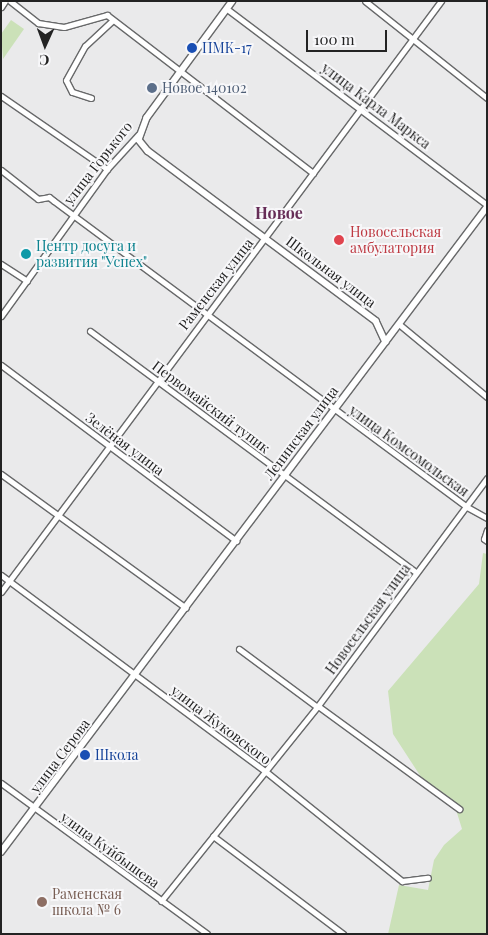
<!DOCTYPE html>
<meta charset="utf-8">
<style>
body{margin:0}
#map{position:relative;width:488px;height:935px;overflow:hidden;background:#eaeaeb;font-family:"Playfair Display",serif}
div>[style]{position:absolute}
[style*='--x']{left:calc(var(--x)*1px);top:calc(var(--y)*1px);width:calc(var(--w)*1px);rotate:calc(var(--a)*1deg)}
.green>*{inset:0;background:#cbe1b8}
.roads{filter:drop-shadow(1px 0 #68696a) drop-shadow(-1px 0 #68696a) drop-shadow(0 1px #68696a) drop-shadow(0 -1px #68696a)}
.minor>*{height:5px;margin:-2.5px;padding:0 2.5px;transform-origin:2.5px;border-radius:2.5px;background:#fff}
.tertiary>*{height:5.5px;margin:-2.75px;padding:0 2.75px;transform-origin:2.75px;border-radius:2.75px;background:#fff}
.dots>*{width:14px;height:14px;translate:-50% -50%;box-sizing:border-box;border:2px solid #f7f7f9;border-radius:50%}
span{translate:-50% -50%;white-space:nowrap;text-align:center;line-height:1.15;-webkit-text-stroke:4px #f7f7f9;paint-order:stroke}
.transit-label{font-size:14px;color:#164399}
.left{translate:0 -50%;text-align:left}
.service-label{font-size:14px;color:#4e5e75}
.street-label{font-size:14px;color:#232323}
.health-label{font-size:14px;color:#be3a42}
.culture-label{font-size:14px;color:#0d838f}
.education-label{font-size:14px;color:#785e54}
.quarter-label{font-size:16px;color:#662d57;font-weight:700}
.frame{position:absolute;inset:0;border:2px solid #232323;pointer-events:none}
.north{position:absolute;left:20px;top:20px;width:50px;height:50px;-webkit-text-stroke:4px #f7f7f9;paint-order:stroke;rotate:182deg;font-size:14px;font-weight:700;line-height:20px;text-align:center;color:#232323}
.north::after{content:'';display:block;margin:auto;width:18px;height:22px;background:#232323;clip-path:polygon(50% 0,100% 100%,50% 72%,0 100%)}
.scale{position:absolute;left:306px;top:30px;width:81px;height:22px;box-sizing:border-box;border:2px solid #232323;border-top:0;padding-left:6px;font-size:15px;line-height:18px;white-space:nowrap;color:#232323;-webkit-text-stroke:4px #f7f7f9;paint-order:stroke}
</style>
<div id="map">
<div class="green">
<div style="clip-path:polygon(11px 20px,24px 29px,3px 59px,1px 34px)"></div>
<div style="clip-path:polygon(483px 553px,487px 554px,487px 934px,388px 934px,399px 885px,428px 890px,434px 860px,444px 845px,462px 829px,453px 800px,421px 777px,393px 734px,388px 691px,479px 584px)"></div>
</div>
<div class="roads">
<div class="minor">
<div style="--x:10;--y:1;--w:36;--a:38"></div>
<div style="--x:38;--y:23;--w:26;--a:9"></div>
<div style="--x:64;--y:27;--w:45;--a:-15.6"></div>
<div style="--x:107;--y:15;--w:260;--a:37.5"></div>
<div style="--x:365;--y:1;--w:156;--a:38.5"></div>
<div style="--x:1;--y:7;--w:7;--a:-56"></div>
<div style="--x:227;--y:9;--w:326;--a:37"></div>
<div style="--x:1;--y:96;--w:129;--a:34.6"></div>
<div style="--x:91;--y:98;--w:20;--a:-162"></div>
<div style="--x:72;--y:92;--w:13;--a:-117"></div>
<div style="--x:66;--y:80;--w:39;--a:-61"></div>
<div style="--x:85;--y:46;--w:38;--a:-43"></div>
<div style="--x:1;--y:170;--w:47;--a:38.1"></div>
<div style="--x:38;--y:199;--w:11;--a:-10"></div>
<div style="--x:49;--y:197;--w:6;--a:39"></div>
<div style="--x:54;--y:201;--w:514;--a:36.54"></div>
<div style="--x:467;--y:507;--w:23;--a:29"></div>
<div style="--x:1;--y:264;--w:31;--a:33"></div>
<div style="--x:1;--y:316;--w:181;--a:-54.2"></div>
<div style="--x:107;--y:169;--w:47;--a:-47.6"></div>
<div style="--x:400;--y:325;--w:113;--a:39.6"></div>
<div style="--x:90;--y:331;--w:405;--a:36.5"></div>
<div style="--x:1;--y:365;--w:294;--a:36.8"></div>
<div style="--x:1;--y:474;--w:228;--a:35.9"></div>
<div style="--x:487;--y:530;--w:9;--a:108"></div>
<div style="--x:484;--y:539;--w:4;--a:34"></div>
<div style="--x:1;--y:575;--w:329;--a:36.6"></div>
<div style="--x:265;--y:771;--w:176;--a:38.8"></div>
<div style="--x:402;--y:881;--w:26;--a:-7"></div>
<div style="--x:1;--y:592;--w:737;--a:-53.33"></div>
<div style="--x:239;--y:649;--w:97;--a:36.6"></div>
<div style="--x:318;--y:706;--w:175;--a:36.1"></div>
<div style="--x:1;--y:783;--w:255;--a:36.2"></div>
<div style="--x:213;--y:836;--w:163;--a:37"></div>
<div style="--x:161;--y:901;--w:249;--a:-51.2"></div>
<div style="--x:317;--y:707;--w:285;--a:-53.4"></div>
</div>
<div class="tertiary">
<div style="--x:233;--y:1;--w:145;--a:126.3"></div>
<div style="--x:147;--y:118;--w:23;--a:110"></div>
<div style="--x:139;--y:140;--w:14;--a:51"></div>
<div style="--x:148;--y:151;--w:284;--a:36.7"></div>
<div style="--x:376;--y:321;--w:23;--a:65"></div>
<div style="--x:1;--y:852;--w:808;--a:-53"></div>
</div>
</div>
<div class="dots">
<div style="left:192px;top:48px;background:#1a4fb4"></div>
<div style="left:152px;top:88px;background:#5c6f8a"></div>
<div style="left:339px;top:240px;background:#e0444e"></div>
<div style="left:26px;top:254px;background:#0f9aa8"></div>
<div style="left:85px;top:755px;background:#1a4fb4"></div>
<div style="left:42px;top:902px;background:#8d6e63"></div>
</div>
<div class="transit-label">
<span class="left" style="left:202px;top:48px">ПМК-17</span>
<span class="left" style="left:95px;top:755px">Школа</span>
</div>
<div class="service-label">
<span class="left" style="left:162px;top:88px">Новое 140102</span>
</div>
<div class="street-label">
<span style="left:376px;top:106px;rotate:37deg">улица Карла Маркса</span>
<span style="left:98px;top:163px;rotate:-52deg">улица Горького</span>
<span style="left:331px;top:272px;rotate:37deg">Школьная улица</span>
<span style="left:216px;top:284px;rotate:-52deg">Раменская улица</span>
<span style="left:211px;top:407px;rotate:37deg">Первомайский тупик</span>
<span style="left:301px;top:433px;rotate:-53deg">Ленинская улица</span>
<span style="left:125px;top:444px;rotate:37deg">Зелёная улица</span>
<span style="left:409px;top:451px;rotate:36deg">улица Комсомольская</span>
<span style="left:368px;top:619px;rotate:-54deg">Новосельская улица</span>
<span style="left:221px;top:725px;rotate:37deg">улица Жуковского</span>
<span style="left:60px;top:756px;rotate:-53deg">улица Серова</span>
<span style="left:110px;top:850px;rotate:36deg">улица Куйбышева</span>
</div>
<div class="health-label">
<span class="left" style="left:350px;top:240px">Новосельская<br>амбулатория</span>
</div>
<div class="culture-label">
<span class="left" style="left:36px;top:254px">Центр досуга и<br>развития "Успех"</span>
</div>
<div class="education-label">
<span class="left" style="left:52px;top:902px">Раменская<br>школа № 6</span>
</div>
<div class="quarter-label">
<span style="left:279px;top:213px">Новое</span>
</div>
<div class="frame"></div>
<div class="north">С</div>
<div class="scale">100 m</div>
</div>
